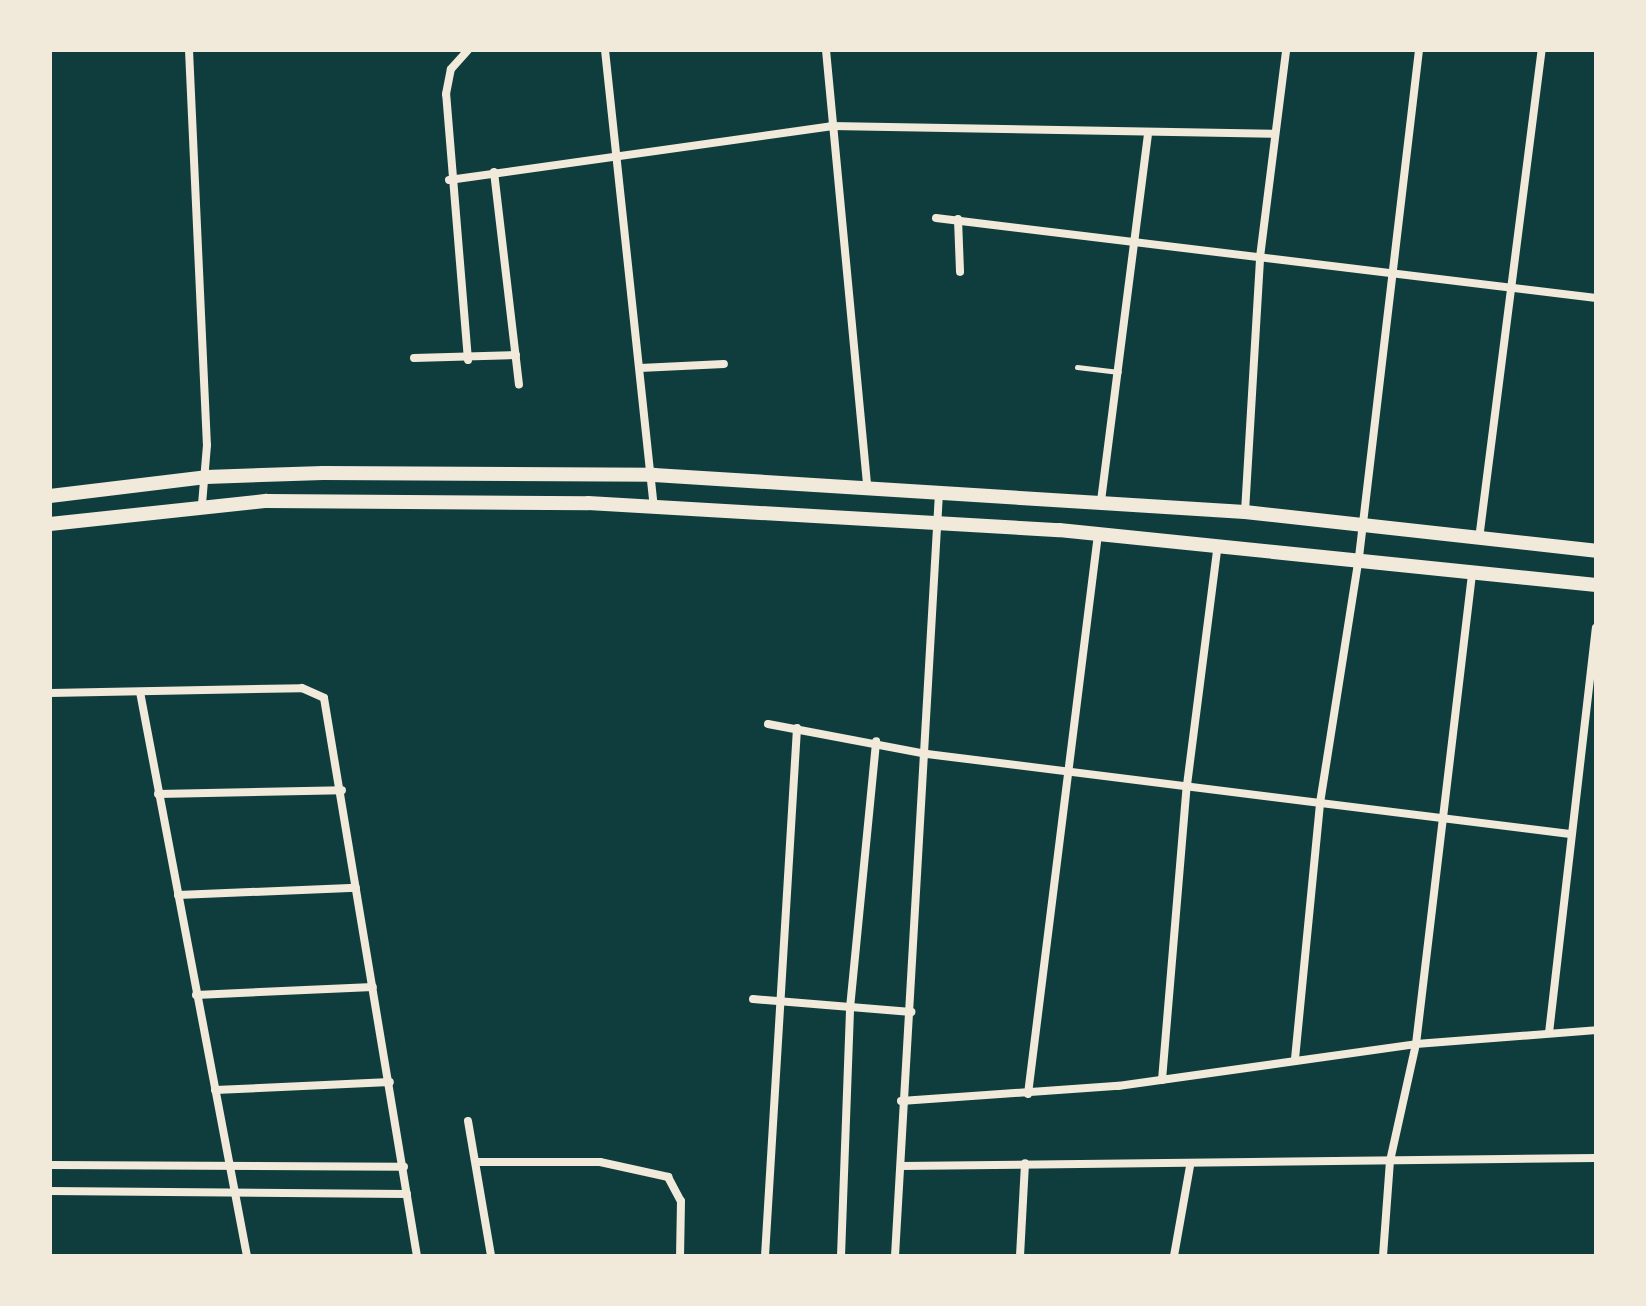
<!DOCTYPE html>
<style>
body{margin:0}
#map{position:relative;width:1646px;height:1306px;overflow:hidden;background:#0f3d3e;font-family:"PT Sans Narrow",sans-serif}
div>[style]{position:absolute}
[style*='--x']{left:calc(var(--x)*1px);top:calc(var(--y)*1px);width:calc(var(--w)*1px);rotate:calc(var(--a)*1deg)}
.service>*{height:5px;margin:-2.5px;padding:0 2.5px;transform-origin:2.5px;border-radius:2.5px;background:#f1e9da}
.minor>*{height:8px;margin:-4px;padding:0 4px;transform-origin:4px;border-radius:4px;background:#f1e9da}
.secondary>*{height:14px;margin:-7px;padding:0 7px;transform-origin:7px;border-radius:7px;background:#f1e9da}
span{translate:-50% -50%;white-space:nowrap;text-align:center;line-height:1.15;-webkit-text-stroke:8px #f1e9da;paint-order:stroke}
.frame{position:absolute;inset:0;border:52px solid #f1e9da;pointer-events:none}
</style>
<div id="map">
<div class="service">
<div style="--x:1077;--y:367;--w:42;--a:6.8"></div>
</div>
<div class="minor">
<div style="--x:189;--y:50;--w:395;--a:87.4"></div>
<div style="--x:207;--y:445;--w:60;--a:94.8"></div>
<div style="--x:605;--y:50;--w:461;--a:83.9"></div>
<div style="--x:826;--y:50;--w:439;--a:84.6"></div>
<div style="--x:494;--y:172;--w:214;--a:83.3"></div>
<div style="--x:449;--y:180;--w:386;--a:-8"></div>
<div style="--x:831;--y:126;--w:444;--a:1"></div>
<div style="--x:936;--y:218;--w:665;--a:6.91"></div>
<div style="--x:958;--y:219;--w:53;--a:87.8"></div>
<div style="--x:414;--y:358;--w:102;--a:-1.7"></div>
<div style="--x:468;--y:360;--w:267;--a:-94.7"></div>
<div style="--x:446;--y:94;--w:25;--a:-79"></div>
<div style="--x:451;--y:69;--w:25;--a:-48"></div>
<div style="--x:640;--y:368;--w:84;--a:-2.7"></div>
<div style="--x:1101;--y:501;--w:368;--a:-82.7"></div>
<div style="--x:1245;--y:512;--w:255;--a:-86.6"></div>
<div style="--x:1260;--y:257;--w:209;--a:-82.8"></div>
<div style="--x:1479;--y:539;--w:493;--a:-82.7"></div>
<div style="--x:140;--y:692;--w:574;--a:79.26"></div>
<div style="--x:50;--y:693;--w:252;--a:-1.1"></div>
<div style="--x:302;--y:688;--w:24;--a:24"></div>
<div style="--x:324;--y:698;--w:566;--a:80.54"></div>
<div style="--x:768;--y:724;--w:162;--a:10.7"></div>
<div style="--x:927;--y:754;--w:648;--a:7.09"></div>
<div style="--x:158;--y:794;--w:184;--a:-1.2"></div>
<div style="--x:178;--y:895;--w:178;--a:-2.3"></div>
<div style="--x:196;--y:995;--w:177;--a:-2.6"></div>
<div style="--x:753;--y:999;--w:159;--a:4.7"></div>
<div style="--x:1549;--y:1033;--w:408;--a:-83.4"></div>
<div style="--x:1295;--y:1059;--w:257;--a:-84.4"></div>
<div style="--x:1320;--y:803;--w:249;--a:-81"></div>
<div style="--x:1359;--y:557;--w:511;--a:-83.25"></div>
<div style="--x:1162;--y:1080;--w:296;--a:-85.2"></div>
<div style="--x:1187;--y:785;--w:243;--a:-82.7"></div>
<div style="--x:215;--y:1090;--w:175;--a:-2.6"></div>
<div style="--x:1028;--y:1094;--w:564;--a:-82.87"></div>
<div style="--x:901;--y:1101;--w:218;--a:-4"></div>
<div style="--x:1118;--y:1086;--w:301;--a:-8"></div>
<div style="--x:1416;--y:1044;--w:181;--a:-4.4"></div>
<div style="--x:468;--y:1121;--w:137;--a:80.3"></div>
<div style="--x:478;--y:1162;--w:122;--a:0"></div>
<div style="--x:600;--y:1162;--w:70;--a:12.4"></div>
<div style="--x:668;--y:1177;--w:27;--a:62"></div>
<div style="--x:681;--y:1201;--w:55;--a:91"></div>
<div style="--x:50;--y:1165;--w:354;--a:0.3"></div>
<div style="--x:901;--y:1166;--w:695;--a:-0.66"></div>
<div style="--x:50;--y:1191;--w:357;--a:0.5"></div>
<div style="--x:765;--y:1256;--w:529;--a:-86.53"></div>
<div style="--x:841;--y:1256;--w:248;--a:-87.9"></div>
<div style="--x:850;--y:1008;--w:268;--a:-84.4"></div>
<div style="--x:895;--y:1256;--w:765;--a:-86.7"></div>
<div style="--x:1020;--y:1256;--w:93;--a:-86.9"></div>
<div style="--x:1174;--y:1256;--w:91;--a:-79.9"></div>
<div style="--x:1383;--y:1256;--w:95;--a:-85.8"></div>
<div style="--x:1390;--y:1161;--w:120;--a:-77.5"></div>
<div style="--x:1416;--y:1044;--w:476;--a:-83.2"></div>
</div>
<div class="secondary">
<div style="--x:50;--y:496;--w:157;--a:-6.9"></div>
<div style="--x:206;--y:477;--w:117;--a:-2"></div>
<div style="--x:323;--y:473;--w:331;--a:0.3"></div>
<div style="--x:654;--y:475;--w:592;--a:3.58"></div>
<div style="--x:1245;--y:512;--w:353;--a:6.3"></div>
<div style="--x:50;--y:524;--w:218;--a:-6.1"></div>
<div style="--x:267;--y:501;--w:321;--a:0.4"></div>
<div style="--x:588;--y:503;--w:472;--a:3.3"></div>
<div style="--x:1059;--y:530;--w:540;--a:5.85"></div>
</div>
<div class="frame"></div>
</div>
